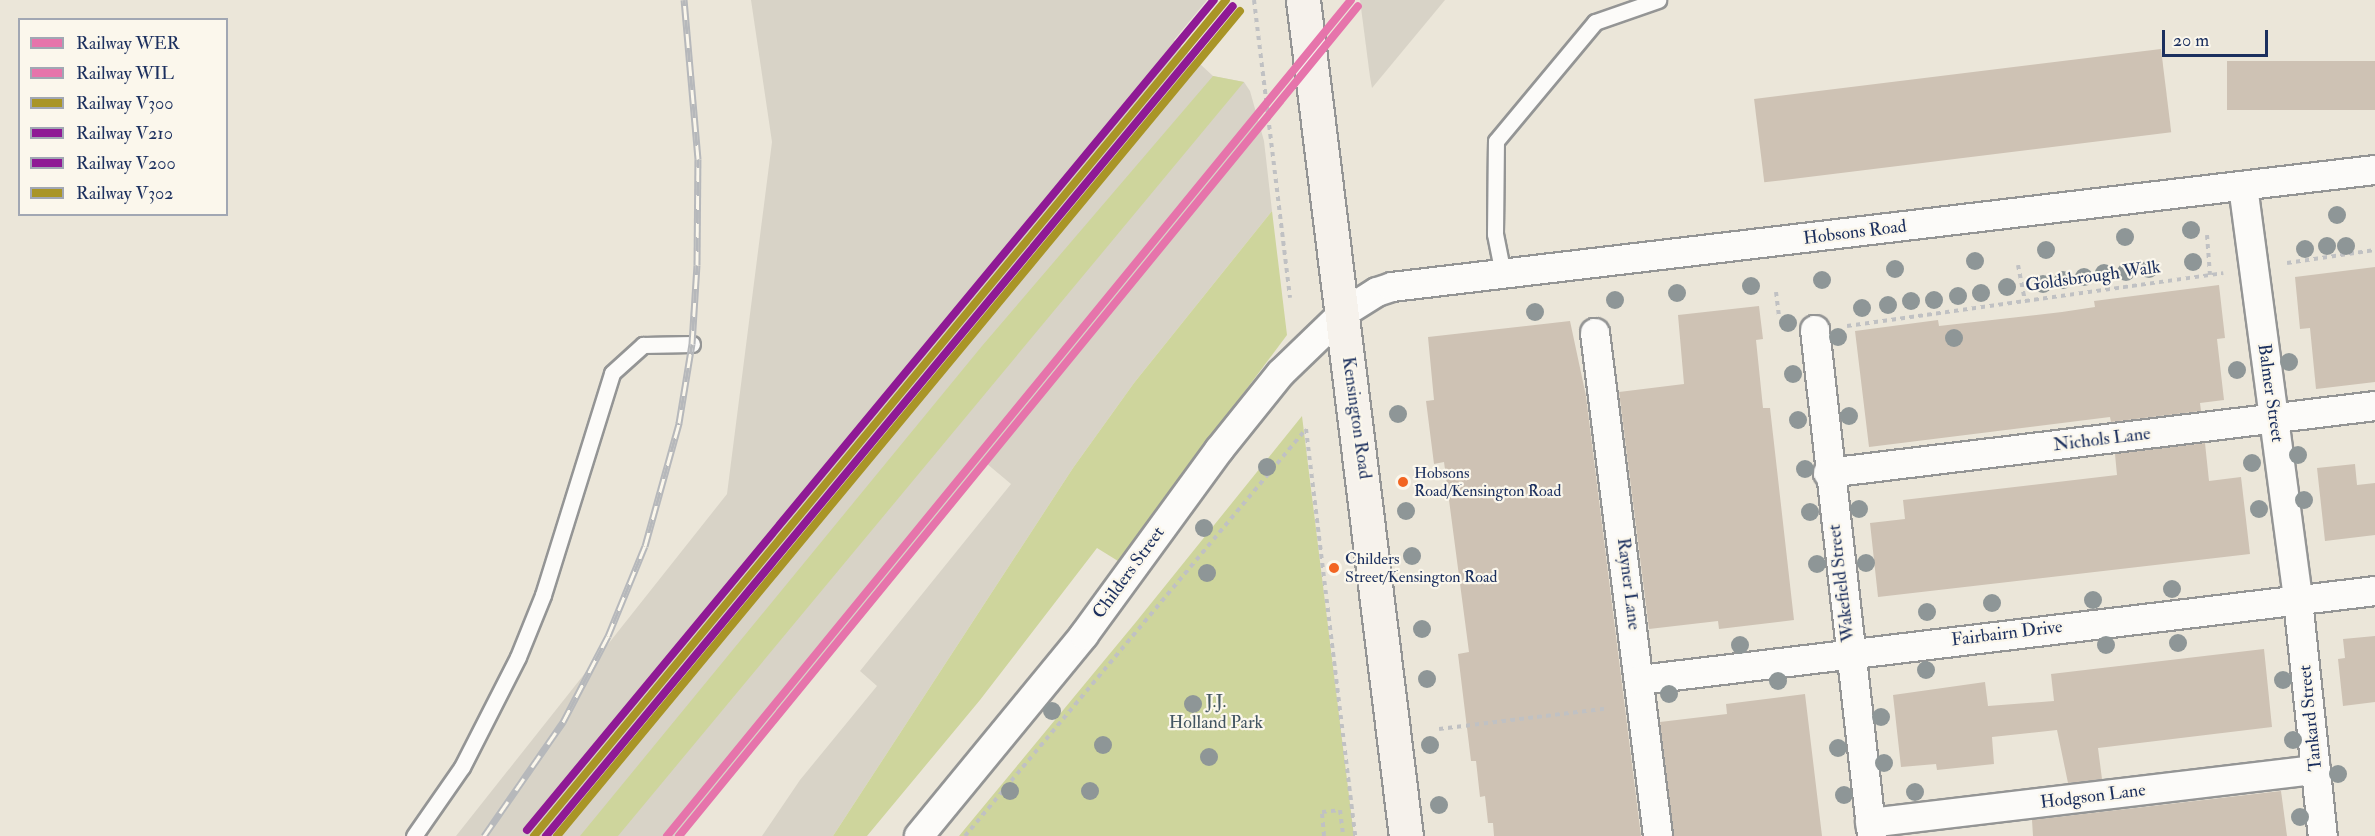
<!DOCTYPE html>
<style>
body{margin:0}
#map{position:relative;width:2375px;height:836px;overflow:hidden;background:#ebe6d9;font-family:"IM FELL Double Pica",serif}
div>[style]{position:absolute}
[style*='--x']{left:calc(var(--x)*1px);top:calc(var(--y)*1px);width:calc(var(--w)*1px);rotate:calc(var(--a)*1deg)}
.industrial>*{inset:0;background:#d8d3c7}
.green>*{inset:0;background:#ced59c}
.building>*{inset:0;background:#cec2b4;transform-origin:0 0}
.path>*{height:4px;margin-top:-2px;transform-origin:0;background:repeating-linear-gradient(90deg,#c0c1c3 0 4.5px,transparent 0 9px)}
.roads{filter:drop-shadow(2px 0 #949595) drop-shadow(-2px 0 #949595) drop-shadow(0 2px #949595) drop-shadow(0 -2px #949595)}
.lane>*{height:15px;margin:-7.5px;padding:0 7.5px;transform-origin:7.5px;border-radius:7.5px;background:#fcfbf9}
.street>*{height:28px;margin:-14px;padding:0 14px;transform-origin:14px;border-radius:14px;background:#fcfbf9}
.secondary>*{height:33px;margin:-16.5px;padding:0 16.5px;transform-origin:16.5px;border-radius:16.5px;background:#f6f2ec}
.rail>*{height:7px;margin-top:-3.5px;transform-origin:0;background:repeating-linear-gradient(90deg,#fbf7ec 0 14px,#b6b8bb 0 28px);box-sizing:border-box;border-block:2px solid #b6b8bb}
.rail-1>*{height:8px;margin:-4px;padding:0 4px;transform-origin:4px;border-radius:4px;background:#e674ab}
.rail-2>*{height:8px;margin:-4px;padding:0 4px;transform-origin:4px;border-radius:4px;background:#e674ab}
.rail-3>*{height:8px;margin:-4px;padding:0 4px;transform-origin:4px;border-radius:4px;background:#a99527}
.rail-4>*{height:8px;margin:-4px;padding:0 4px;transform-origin:4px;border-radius:4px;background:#8f1a95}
.rail-5>*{height:8px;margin:-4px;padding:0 4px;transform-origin:4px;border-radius:4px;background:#8f1a95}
.rail-6>*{height:8px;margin:-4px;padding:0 4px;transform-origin:4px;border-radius:4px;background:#a99527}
.trees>*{width:18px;height:18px;margin:-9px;border-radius:50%;background:#8e9697}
.dots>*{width:16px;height:16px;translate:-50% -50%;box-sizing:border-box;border:3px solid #fbf7ec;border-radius:50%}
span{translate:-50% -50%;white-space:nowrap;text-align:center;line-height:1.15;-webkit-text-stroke:4.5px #fbf7ec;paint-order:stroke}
.bus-label{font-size:16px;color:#1b2f5e}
.left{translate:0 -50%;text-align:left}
.street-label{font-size:18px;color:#1b2f5e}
.park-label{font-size:18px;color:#425561}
.legend{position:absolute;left:18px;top:18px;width:210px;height:198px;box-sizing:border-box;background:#fbf7ec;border:2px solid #a1a7b3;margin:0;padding:8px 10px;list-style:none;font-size:18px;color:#1b2f5e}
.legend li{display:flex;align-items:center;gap:12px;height:30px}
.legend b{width:30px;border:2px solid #a1a7b3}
.scale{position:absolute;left:2162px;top:30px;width:106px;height:27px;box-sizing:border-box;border:3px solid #1b2f5e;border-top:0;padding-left:8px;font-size:18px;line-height:21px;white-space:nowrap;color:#1b2f5e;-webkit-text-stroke:4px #fbf7ec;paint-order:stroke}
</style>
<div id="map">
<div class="industrial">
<div style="clip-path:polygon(751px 0,1207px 0,1174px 40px,1213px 76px,1244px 82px,1250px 91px,1264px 141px,1272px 211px,1134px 383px,1073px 468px,833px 836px,762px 836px,800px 780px,877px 686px,860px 671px,1011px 484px,986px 463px,680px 836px,456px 836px,727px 494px,772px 142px)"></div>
<div style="clip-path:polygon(1360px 0,1445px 0,1372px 88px,1370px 77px)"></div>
</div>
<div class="green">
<div style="clip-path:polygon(1213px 76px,1244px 82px,618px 836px,580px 836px,982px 346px)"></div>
<div style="clip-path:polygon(1272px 211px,1287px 335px,1118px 561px,1097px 548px,980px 700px,867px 836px,833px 836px,1073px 468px,1134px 383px)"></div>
<div style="clip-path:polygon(1302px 416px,1354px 836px,959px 836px,1136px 622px)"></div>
</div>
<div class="building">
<div style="left:2161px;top:49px;width:84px;height:410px;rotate:83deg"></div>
<div style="left:2375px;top:61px;width:49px;height:148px;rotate:90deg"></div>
<div style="clip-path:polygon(2375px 267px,2375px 382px,2316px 389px,2310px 328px,2300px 329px,2295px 277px)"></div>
<div style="clip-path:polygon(2219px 285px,2225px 338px,2217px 339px,2224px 400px,2200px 403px,2201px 411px,2111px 422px,2110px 417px,1869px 447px,1855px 331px,1938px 320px,1939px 326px,2062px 312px,2095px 307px,2094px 301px)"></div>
<div style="clip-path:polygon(1759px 306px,1763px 339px,1756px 340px,1763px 408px,1770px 408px,1794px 620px,1719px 629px,1718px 621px,1649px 629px,1619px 392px,1684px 384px,1678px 315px)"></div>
<div style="clip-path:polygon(1570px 321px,1586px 396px,1641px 836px,1494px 836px,1493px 823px,1488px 823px,1485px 796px,1480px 797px,1476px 761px,1471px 761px,1458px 654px,1469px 652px,1444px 462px,1434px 464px,1426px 401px,1434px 400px,1428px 337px)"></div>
<div style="clip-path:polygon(2205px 443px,2209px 481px,2241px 477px,2250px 554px,1878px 597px,1870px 523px,1905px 519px,1903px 500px,2117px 475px,2115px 454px)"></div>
<div style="clip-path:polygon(2355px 464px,2357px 485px,2375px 483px,2375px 535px,2325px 541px,2317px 468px)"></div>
<div style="clip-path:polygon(2375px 636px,2375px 702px,2343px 706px,2338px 659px,2345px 658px,2343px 639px)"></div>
<div style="clip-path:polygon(2264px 649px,2272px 727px,2098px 748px,2102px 779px,2068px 783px,2057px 730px,1992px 737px,1994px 764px,1937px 770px,1936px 764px,1901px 767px,1893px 695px,1985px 682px,1988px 706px,2054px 701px,2051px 674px)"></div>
<div style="clip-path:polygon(1805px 694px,1822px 836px,1674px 836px,1660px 722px,1727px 714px,1726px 704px)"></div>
<div style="clip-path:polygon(2281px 791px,2287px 836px,2033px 836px,2032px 820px)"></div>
</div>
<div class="path">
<div style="--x:1254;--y:0;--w:300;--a:83.1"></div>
<div style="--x:2207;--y:235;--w:40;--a:85.7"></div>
<div style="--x:2287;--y:263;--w:89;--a:-8.4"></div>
<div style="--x:2018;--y:265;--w:36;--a:79"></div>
<div style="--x:1776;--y:292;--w:25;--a:83"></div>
<div style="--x:1847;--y:326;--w:380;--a:-8"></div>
<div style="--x:1306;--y:429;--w:410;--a:83.1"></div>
<div style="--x:1439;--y:729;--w:171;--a:-7"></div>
<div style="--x:965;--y:836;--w:531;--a:-50.04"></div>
<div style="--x:1324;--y:836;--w:24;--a:-95"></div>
<div style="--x:1322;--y:812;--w:18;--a:-6"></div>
<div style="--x:1340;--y:810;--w:26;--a:83"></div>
</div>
<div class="roads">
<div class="lane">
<div style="--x:1503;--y:274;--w:41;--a:-101.3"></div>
<div style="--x:1495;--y:234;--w:93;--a:-89.4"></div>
<div style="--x:1496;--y:141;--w:155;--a:-50.2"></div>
<div style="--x:1595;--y:22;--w:67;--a:-19.2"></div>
<div style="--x:414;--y:836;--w:84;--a:-55.2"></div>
<div style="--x:462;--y:767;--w:123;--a:-63"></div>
<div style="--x:518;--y:657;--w:67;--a:-68"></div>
<div style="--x:543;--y:595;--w:232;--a:-72.7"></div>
<div style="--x:612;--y:373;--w:42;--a:-42.1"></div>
<div style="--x:643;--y:345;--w:49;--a:-1.2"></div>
</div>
<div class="street">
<div style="--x:2243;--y:186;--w:418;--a:82.4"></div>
<div style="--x:2298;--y:600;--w:237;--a:84"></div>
<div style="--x:1815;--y:330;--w:509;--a:83.57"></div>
<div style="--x:1595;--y:333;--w:507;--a:82.86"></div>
<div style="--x:1828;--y:473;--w:551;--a:-6.98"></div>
<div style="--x:1640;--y:680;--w:740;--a:-6.9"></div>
<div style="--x:1870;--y:823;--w:449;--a:-6.8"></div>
<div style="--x:919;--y:836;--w:260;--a:-50.6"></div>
<div style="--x:1084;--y:635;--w:229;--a:-53.9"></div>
<div style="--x:1219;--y:450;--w:99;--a:-51.2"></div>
<div style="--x:1281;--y:373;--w:85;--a:-44"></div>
<div style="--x:1342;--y:314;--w:41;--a:-32.2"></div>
<div style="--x:1377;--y:292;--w:16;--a:-18"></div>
<div style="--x:1392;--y:287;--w:990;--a:-6.79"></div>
</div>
<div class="secondary">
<div style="--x:1303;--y:0;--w:842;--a:82.98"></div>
</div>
</div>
<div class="rail">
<div style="--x:484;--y:836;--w:139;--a:-55.3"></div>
<div style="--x:563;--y:722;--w:97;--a:-62.4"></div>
<div style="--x:608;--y:636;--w:97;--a:-67.7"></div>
<div style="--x:645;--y:546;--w:128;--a:-74.5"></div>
<div style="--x:679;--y:423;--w:80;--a:-80.7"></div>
<div style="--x:692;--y:344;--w:79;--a:-86.4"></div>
<div style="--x:697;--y:265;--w:106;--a:-89.5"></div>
<div style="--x:698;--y:159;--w:160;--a:-95"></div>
</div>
<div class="rail-1">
<div style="--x:667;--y:836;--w:1080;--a:-50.71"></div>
</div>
<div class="rail-2">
<div style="--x:679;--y:836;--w:1072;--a:-50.71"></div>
</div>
<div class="rail-3">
<div style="--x:534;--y:836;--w:1085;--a:-50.38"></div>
</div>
<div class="rail-4">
<div style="--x:546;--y:836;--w:1077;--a:-50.39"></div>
</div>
<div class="rail-5">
<div style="--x:527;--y:830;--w:1077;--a:-50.39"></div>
</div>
<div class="rail-6">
<div style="--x:557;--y:836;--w:1071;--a:-50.38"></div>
</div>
<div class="trees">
<div style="left:2337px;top:215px"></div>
<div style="left:2191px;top:230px"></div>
<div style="left:2125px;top:237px"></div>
<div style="left:2327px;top:246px"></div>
<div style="left:2346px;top:246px"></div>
<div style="left:2305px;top:249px"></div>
<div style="left:2046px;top:250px"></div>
<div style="left:1975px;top:261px"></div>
<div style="left:2193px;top:262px"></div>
<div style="left:1895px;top:269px"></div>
<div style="left:2149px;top:269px"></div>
<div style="left:2126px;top:272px"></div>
<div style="left:2104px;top:273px"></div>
<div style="left:2084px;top:277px"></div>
<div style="left:1822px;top:280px"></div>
<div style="left:2063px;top:280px"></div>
<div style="left:2043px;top:284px"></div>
<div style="left:1751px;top:286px"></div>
<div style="left:2007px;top:287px"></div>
<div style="left:1677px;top:293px"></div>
<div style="left:1981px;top:293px"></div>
<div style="left:1958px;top:296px"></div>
<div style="left:1615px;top:300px"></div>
<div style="left:1934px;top:300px"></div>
<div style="left:1911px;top:301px"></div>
<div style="left:1888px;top:305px"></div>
<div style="left:1862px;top:308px"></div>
<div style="left:1535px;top:312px"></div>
<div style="left:1788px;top:323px"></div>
<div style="left:1838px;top:337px"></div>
<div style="left:1954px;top:338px"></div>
<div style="left:2289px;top:362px"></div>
<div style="left:2237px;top:370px"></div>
<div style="left:1793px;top:374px"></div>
<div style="left:1398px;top:414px"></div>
<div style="left:1849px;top:416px"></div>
<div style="left:1798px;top:420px"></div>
<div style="left:2298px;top:455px"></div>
<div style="left:2252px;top:463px"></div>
<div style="left:1267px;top:467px"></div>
<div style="left:1805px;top:469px"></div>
<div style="left:2304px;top:500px"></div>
<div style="left:1859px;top:509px"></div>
<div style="left:2259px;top:509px"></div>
<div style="left:1406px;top:511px"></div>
<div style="left:1810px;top:512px"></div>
<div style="left:1204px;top:528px"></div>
<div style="left:1412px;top:556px"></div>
<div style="left:1866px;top:563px"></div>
<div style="left:1817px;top:564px"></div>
<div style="left:1207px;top:573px"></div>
<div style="left:2172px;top:589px"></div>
<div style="left:2093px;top:600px"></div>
<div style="left:1992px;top:603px"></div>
<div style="left:1927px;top:612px"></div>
<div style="left:1422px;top:629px"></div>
<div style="left:2178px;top:643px"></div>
<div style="left:1740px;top:645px"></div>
<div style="left:2106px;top:645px"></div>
<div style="left:1926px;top:670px"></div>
<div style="left:1427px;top:679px"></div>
<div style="left:2283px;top:680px"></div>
<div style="left:1778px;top:681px"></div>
<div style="left:1669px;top:694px"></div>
<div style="left:1193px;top:704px"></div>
<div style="left:1052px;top:711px"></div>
<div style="left:1881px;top:717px"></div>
<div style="left:2293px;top:740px"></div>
<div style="left:1103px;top:745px"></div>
<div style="left:1430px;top:745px"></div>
<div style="left:1838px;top:748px"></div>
<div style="left:1209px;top:757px"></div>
<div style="left:1884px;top:763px"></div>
<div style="left:2338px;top:774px"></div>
<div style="left:1010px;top:791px"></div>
<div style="left:1090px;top:791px"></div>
<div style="left:1915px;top:792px"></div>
<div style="left:1844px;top:795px"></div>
<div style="left:1439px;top:805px"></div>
<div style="left:2300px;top:817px"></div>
</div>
<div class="dots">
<div style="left:1403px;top:482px;background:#f26522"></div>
<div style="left:1334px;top:568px;background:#f26522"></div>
</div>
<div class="bus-label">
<span class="left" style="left:1414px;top:482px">Hobsons<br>Road/Kensington Road</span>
<span class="left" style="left:1345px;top:568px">Childers<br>Street/Kensington Road</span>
</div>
<div class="street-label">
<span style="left:1855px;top:233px;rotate:-7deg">Hobsons Road</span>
<span style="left:2093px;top:277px;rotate:-8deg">Goldsbrough Walk</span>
<span style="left:2270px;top:393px;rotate:82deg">Balmer Street</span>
<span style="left:1356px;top:418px;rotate:82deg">Kensington Road</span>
<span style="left:2102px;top:440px;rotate:-7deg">Nichols Lane</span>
<span style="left:1129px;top:573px;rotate:-54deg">Childers Street</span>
<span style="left:1842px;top:583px;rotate:-97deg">Wakefield Street</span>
<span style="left:1628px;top:584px;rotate:83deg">Rayner Lane</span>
<span style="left:2007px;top:634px;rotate:-7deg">Fairbairn Drive</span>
<span style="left:2311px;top:718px;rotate:-96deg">Tankard Street</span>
<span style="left:2093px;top:797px;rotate:-7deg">Hodgson Lane</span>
</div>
<div class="park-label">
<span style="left:1216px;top:713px">J.J.<br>Holland Park</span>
</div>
<ul class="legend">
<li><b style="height:8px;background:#e674ab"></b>Railway WER</li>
<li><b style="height:8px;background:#e674ab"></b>Railway WIL</li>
<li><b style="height:8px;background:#a99527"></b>Railway V300</li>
<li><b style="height:8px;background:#8f1a95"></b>Railway V210</li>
<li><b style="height:8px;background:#8f1a95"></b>Railway V200</li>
<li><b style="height:8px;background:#a99527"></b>Railway V302</li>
</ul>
<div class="scale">20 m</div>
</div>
